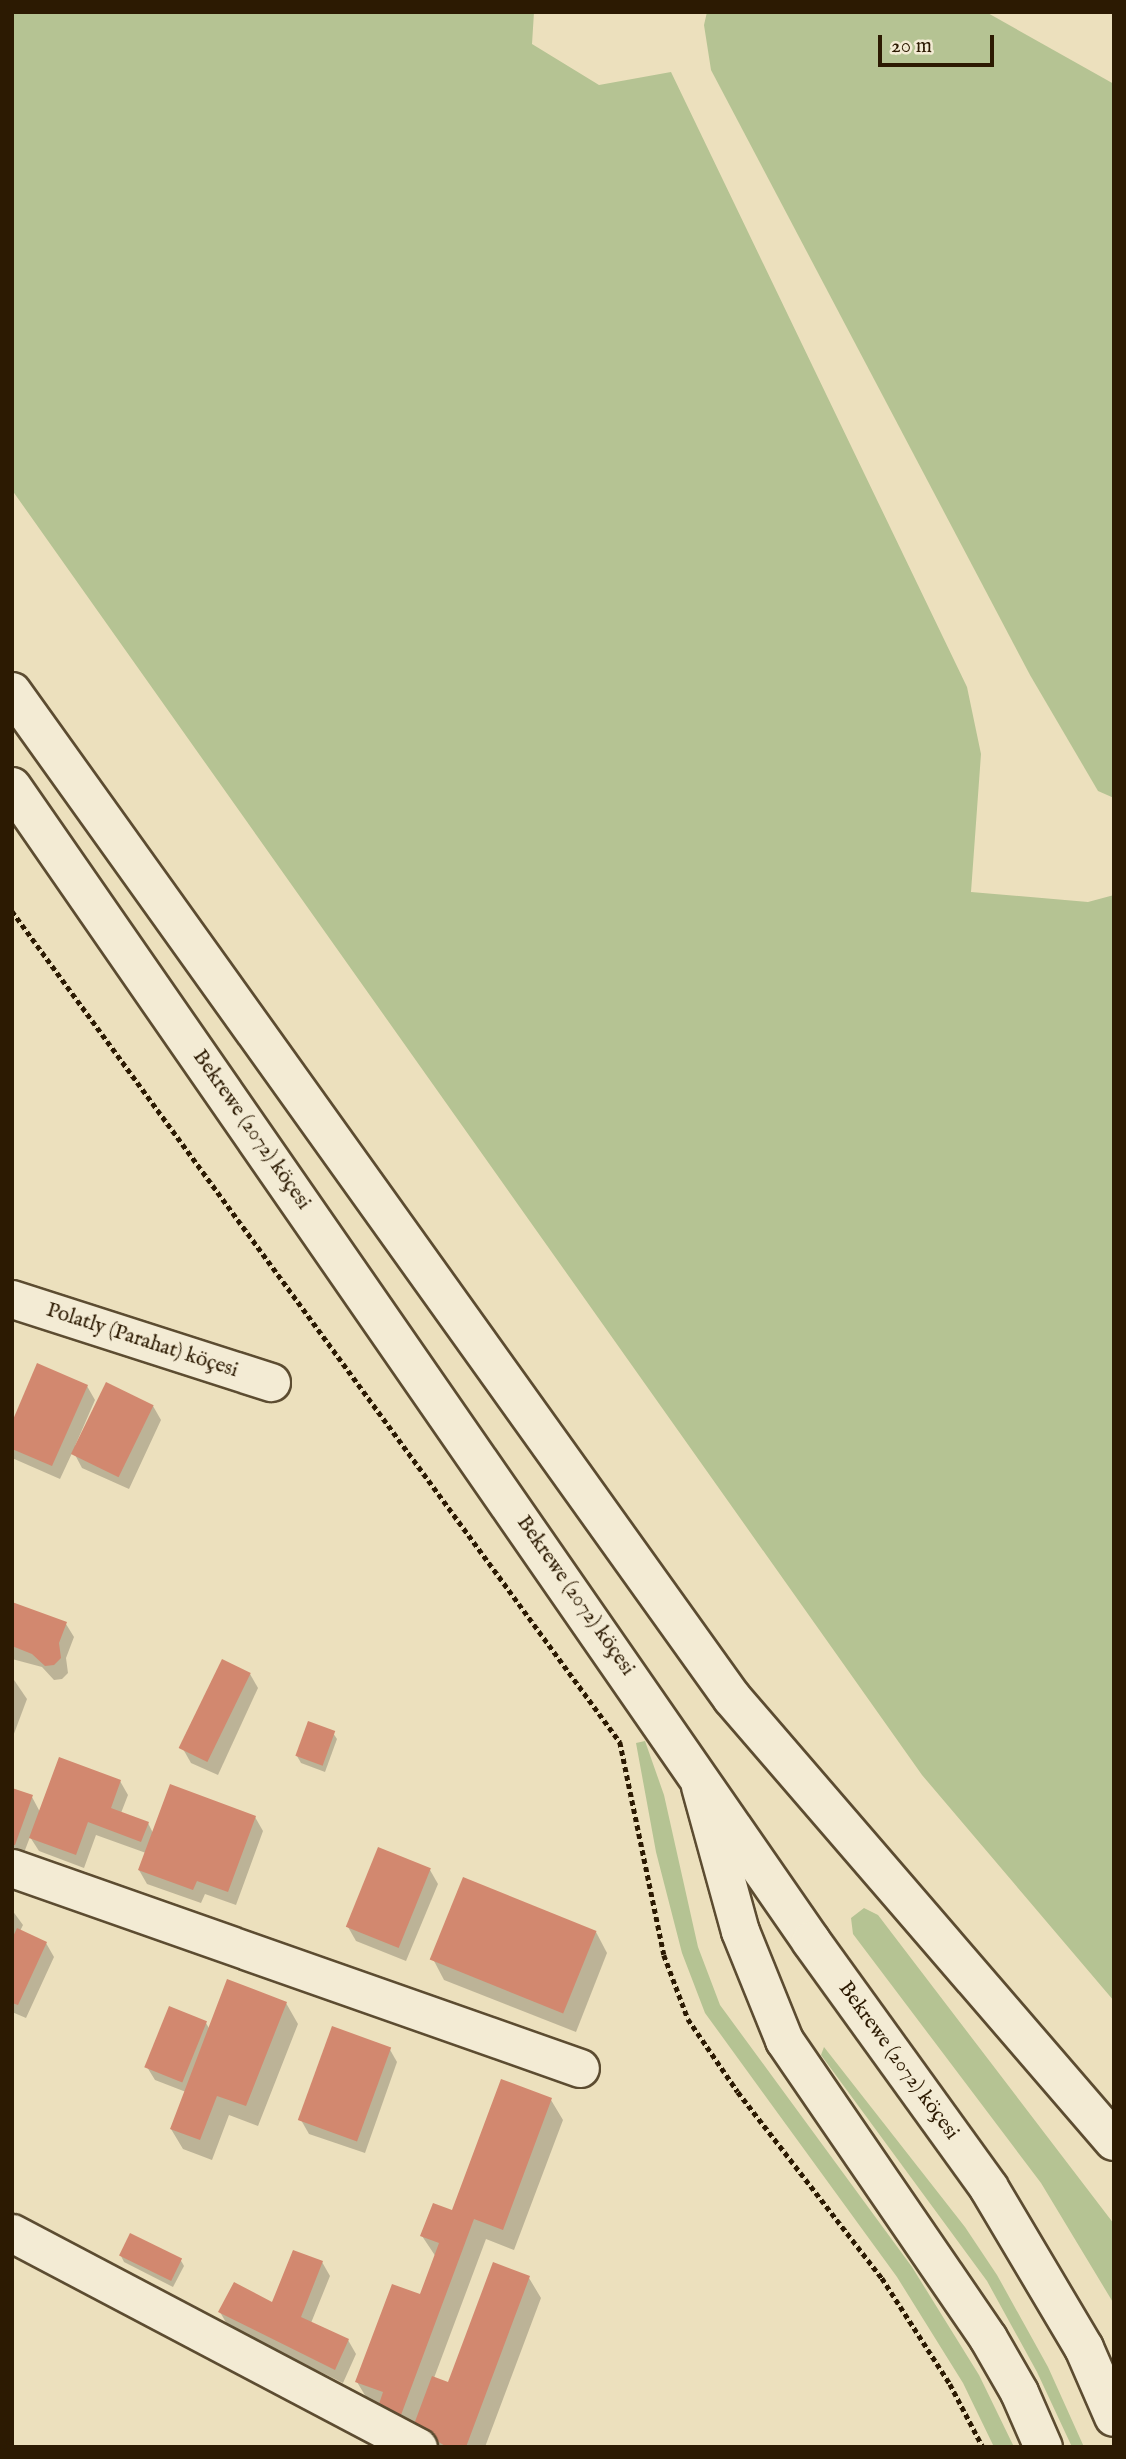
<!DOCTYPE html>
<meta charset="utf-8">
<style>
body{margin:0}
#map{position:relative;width:1126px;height:2459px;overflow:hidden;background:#ece0bd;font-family:"IM FELL English",serif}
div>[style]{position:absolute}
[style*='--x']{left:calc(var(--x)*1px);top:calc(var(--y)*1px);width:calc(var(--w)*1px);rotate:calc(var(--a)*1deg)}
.green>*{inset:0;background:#b5c393}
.shadow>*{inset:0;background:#0003}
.building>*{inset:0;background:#d2886f;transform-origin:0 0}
.path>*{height:4.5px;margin-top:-2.25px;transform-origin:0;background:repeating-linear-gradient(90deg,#2c1a02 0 5px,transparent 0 8.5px)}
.roads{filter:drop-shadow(2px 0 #5c4c31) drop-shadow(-2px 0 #5c4c31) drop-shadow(0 2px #5c4c31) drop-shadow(0 -2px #5c4c31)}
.minor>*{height:37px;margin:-18.5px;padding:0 18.5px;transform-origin:18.5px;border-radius:18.5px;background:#f3ebd4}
.secondary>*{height:38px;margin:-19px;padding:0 19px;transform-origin:19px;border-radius:19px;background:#f3ebd4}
span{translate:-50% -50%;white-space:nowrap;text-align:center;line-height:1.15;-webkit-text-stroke:5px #f3ebd4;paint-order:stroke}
.street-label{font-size:21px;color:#2c1a02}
.frame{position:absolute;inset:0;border:14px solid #2c1a02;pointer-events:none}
.scale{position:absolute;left:878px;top:35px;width:116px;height:32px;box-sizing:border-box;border:4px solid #2c1a02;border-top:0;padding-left:9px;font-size:21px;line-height:24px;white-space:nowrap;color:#2c1a02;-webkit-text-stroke:5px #f3ebd4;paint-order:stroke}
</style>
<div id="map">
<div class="green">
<div style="clip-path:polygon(12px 12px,534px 12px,532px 44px,599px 85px,671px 72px,967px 687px,981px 754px,971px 892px,1088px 902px,1114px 895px,1114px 2001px,922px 1775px,12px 490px)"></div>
<div style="clip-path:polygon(707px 12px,986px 12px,1114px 84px,1114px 798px,1098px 791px,1030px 675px,711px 70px,704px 25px)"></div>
<div style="clip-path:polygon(645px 1741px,664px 1795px,698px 1947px,720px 2005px,912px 2267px,979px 2375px,1014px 2447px,994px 2447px,963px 2383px,897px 2277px,705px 2013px,682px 1953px,656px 1852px,636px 1743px)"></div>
<div style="clip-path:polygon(864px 1908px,878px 1915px,1114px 2224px,1114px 2304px,1041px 2183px,853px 1934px,851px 1918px)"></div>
<div style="clip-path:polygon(824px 2047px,965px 2227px,997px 2275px,1048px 2367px,1084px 2447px,1072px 2447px,1037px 2372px,987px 2281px,821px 2055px)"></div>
</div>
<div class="shadow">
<div style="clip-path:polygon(87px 1386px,95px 1400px,75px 1446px,153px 1406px,161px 1420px,129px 1489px,82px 1468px,73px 1451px,60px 1479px,12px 1458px,12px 1426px)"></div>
<div style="clip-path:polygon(12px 1604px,66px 1624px,74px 1637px,66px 1658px,68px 1673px,62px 1679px,54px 1680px,42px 1667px,12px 1659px)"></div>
<div style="clip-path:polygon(250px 1674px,258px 1688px,218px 1775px,191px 1763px,183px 1749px)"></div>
<div style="clip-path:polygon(12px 1677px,27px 1699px,12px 1739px)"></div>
<div style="clip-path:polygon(333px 1733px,337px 1739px,325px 1772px,301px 1763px,297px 1756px)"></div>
<div style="clip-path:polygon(120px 1781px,128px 1795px,121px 1813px,148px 1823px,153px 1833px,255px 1817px,263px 1831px,236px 1905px,205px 1894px,201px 1903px,147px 1884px,139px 1870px,146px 1853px,96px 1835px,84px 1868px,39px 1851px,30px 1837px,22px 1858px,12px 1855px,12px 1790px,32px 1797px,40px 1812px)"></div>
<div style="clip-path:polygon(430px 1870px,438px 1884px,406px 1961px,356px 1941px,348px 1927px)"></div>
<div style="clip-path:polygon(12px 1910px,23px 1925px,20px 1931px,46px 1943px,54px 1957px,26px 2018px,12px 2012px)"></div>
<div style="clip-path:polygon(596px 1932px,607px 1953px,576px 2032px,444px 1980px,433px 1959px)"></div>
<div style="clip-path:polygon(286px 2003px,298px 2024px,258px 2126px,229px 2115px,212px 2160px,183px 2149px,171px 2129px,186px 2092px,155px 2080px,147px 2067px,206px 2023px,210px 2030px)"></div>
<div style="clip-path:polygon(389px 2048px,397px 2062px,365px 2153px,309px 2134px,301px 2120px)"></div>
<div style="clip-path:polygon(551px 2100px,563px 2120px,514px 2250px,486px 2239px,434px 2378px,449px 2384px,529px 2278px,541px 2298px,485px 2447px,426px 2447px,369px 2402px,357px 2382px,421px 2297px,436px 2257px,422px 2236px,453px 2212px)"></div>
<div style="clip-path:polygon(121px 2256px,180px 2259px,184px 2266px,173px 2287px,124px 2262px)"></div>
<div style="clip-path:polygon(322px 2262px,330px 2276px,311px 2323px,348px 2340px,356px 2354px,343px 2383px,228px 2326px,220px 2312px,273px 2305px)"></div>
</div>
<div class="building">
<div style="clip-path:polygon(37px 1363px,88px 1385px,52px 1466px,12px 1449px,12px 1422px)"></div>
<div style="left:106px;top:1382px;width:53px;height:80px;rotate:26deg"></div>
<div style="clip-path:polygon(12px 1602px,67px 1622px,59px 1643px,61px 1658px,54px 1665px,45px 1666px,32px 1654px,12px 1646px)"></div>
<div style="left:222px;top:1659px;width:32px;height:99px;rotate:26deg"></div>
<div style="left:308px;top:1721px;width:29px;height:37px;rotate:20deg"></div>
<div style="clip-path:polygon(59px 1757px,121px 1780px,111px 1808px,149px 1822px,141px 1842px,88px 1822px,76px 1855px,29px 1838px)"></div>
<div style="clip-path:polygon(170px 1784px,256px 1816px,228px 1892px,197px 1881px,193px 1890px,138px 1870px)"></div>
<div style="clip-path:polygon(12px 1788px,33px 1795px,15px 1845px,12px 1845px)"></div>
<div style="left:378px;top:1847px;width:57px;height:86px;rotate:22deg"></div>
<div style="left:463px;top:1877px;width:144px;height:89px;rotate:22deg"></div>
<div style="clip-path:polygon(17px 1928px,47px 1942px,18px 2005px,12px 2003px,12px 1939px)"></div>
<div style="clip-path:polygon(227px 1979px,287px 2002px,246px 2106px,217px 2096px,200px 2140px,170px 2129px)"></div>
<div style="left:169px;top:2006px;width:41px;height:66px;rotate:22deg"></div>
<div style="left:332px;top:2026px;width:63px;height:100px;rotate:20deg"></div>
<div style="clip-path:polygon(501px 2079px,552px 2098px,503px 2230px,474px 2219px,401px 2415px,378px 2407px,383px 2392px,355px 2382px,392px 2284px,420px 2294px,439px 2243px,420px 2236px,433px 2203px,452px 2210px)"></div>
<div style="left:130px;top:2233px;width:58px;height:25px;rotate:26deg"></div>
<div style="clip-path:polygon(293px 2250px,323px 2261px,301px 2317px,349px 2339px,335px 2370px,218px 2312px,234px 2282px,272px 2302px)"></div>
<div style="clip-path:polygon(493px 2262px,530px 2276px,466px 2447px,447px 2447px,413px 2427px,432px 2376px,448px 2382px)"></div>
</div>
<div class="path">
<div style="--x:12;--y:911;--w:1030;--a:53.81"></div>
<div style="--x:620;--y:1742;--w:217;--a:78.3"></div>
<div style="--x:664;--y:1955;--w:68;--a:69.4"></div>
<div style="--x:688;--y:2019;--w:88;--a:55.6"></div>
<div style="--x:738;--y:2092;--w:235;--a:52.3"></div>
<div style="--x:882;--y:2278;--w:126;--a:57.3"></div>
<div style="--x:950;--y:2384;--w:71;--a:62.4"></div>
</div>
<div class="roads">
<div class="minor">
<div style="--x:12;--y:1299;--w:272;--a:17.8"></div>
<div style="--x:700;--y:1786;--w:150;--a:74.6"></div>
<div style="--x:740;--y:1931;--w:118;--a:68"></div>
<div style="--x:784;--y:2040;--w:361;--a:55.6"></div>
<div style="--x:988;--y:2338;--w:62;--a:60.1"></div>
<div style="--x:1019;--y:2392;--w:60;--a:66.4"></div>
<div style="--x:12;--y:1868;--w:602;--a:19.4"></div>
<div style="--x:12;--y:2233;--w:459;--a:27.8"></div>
</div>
<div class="secondary">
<div style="--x:12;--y:692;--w:1237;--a:54.41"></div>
<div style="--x:732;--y:1698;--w:585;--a:49.23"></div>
<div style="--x:12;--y:787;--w:1404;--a:55.3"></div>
<div style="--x:811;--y:1941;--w:304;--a:54.2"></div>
<div style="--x:989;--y:2188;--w:186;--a:59.3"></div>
<div style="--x:1084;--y:2348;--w:75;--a:66.5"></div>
</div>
</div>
<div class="street-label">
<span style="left:251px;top:1130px;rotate:55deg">Bekrewe (2072) köçesi</span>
<span style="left:142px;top:1341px;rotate:18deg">Polatly (Parahat) köçesi</span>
<span style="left:575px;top:1596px;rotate:55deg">Bekrewe (2072) köçesi</span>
<span style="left:898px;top:2061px;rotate:54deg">Bekrewe (2072) köçesi</span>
</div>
<div class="frame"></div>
<div class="scale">20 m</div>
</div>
